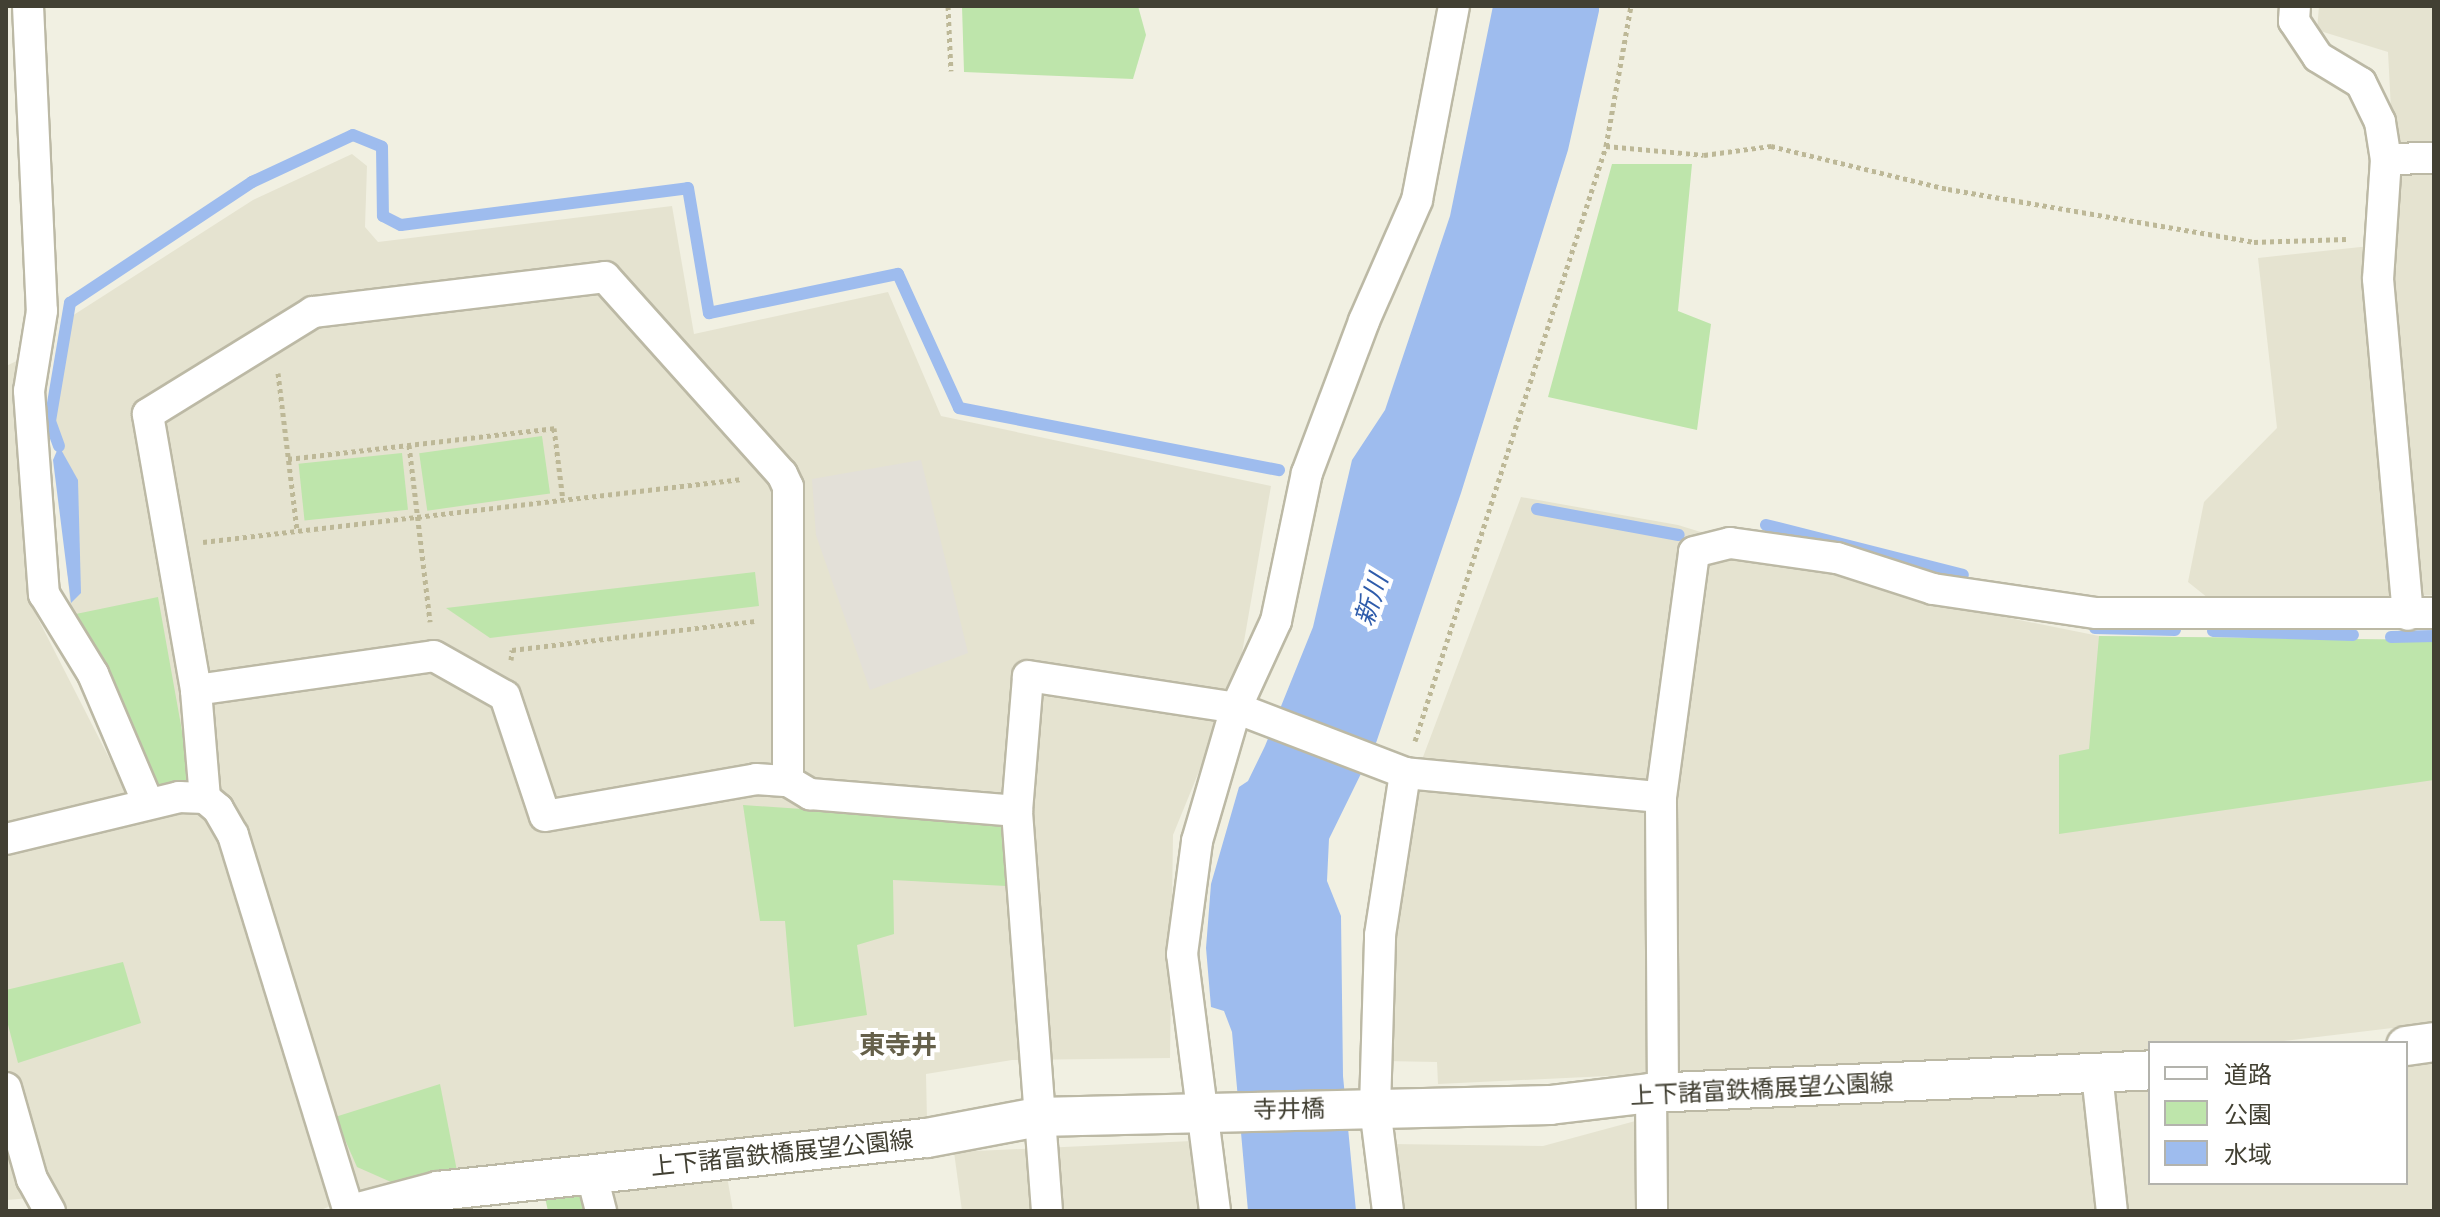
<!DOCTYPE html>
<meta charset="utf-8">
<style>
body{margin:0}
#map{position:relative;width:2440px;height:1217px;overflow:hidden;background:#f1f0e2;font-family:Jost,"Noto Sans JP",sans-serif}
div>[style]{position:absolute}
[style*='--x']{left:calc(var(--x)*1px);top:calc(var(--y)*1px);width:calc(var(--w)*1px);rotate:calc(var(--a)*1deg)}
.residential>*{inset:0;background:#e5e3d0}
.industrial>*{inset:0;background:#e3e0d8}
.green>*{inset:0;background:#bee5ab;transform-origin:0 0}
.water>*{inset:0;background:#9ebcee}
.stream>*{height:12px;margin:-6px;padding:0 6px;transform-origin:6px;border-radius:6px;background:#9ebcee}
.path>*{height:5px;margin-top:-2.5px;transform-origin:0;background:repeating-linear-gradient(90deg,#bdb897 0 4px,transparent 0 8px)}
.roads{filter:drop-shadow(2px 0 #bcb9a5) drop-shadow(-2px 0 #bcb9a5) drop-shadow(0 2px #bcb9a5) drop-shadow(0 -2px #bcb9a5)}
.minor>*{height:30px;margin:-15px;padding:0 15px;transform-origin:15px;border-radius:15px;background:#fff}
.tertiary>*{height:38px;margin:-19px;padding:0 19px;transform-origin:19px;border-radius:19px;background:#fff}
span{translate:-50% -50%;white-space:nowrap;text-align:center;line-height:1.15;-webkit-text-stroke:8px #fff;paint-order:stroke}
.street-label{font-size:24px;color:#424033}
.water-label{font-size:26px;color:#2f5cab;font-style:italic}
.neighbourhood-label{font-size:26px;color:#65604a;font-weight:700}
.frame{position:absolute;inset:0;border:8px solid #424033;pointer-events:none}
.legend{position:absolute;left:2148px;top:1041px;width:260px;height:144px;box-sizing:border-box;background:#fff;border:2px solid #b3b3ad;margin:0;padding:10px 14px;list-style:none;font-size:24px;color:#424033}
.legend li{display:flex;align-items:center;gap:16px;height:40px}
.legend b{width:40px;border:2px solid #b3b3ad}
</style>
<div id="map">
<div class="residential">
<div style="clip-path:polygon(2319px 6px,2434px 6px,2434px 595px,2213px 602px,2188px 582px,2204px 502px,2277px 428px,2258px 258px,2398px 243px,2388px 52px,2317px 30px)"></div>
<div style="clip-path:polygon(352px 154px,367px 166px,365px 227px,378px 242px,672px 206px,694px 334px,888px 292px,941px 416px,1271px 486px,1238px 676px,1173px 835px,1170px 1058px,1012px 1060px,926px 1074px,927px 1120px,457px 1171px,391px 1182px,318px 1211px,34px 1211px,31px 1198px,6px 1200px,6px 366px,21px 359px,31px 605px,127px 793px,151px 785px,121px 696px,71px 615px,55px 415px,72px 316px,253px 200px)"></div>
<div style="clip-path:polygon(1521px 497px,1678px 525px,1920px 600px,2099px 636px,2434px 640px,2434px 1023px,2267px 1043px,2150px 1043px,2150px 1050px,1438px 1084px,1437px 1062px,1384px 1061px,1392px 928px,1423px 757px)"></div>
<div style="clip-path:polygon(2434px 1058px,2434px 1211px,1404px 1211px,1390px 1144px,1543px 1146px,1676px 1110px,2150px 1085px,2150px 1183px,2406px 1183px,2406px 1061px)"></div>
<div style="clip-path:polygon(1192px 1141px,1202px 1211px,962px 1211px,954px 1152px)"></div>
<div style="clip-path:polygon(727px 1176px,733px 1211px,588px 1211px,582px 1186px)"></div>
</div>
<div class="industrial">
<div style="clip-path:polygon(921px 460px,968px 653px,870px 690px,816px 535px,812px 479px)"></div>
</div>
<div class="green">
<div style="clip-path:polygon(962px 6px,1138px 6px,1146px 35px,1133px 79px,964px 72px)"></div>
<div style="clip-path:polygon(1612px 164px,1692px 164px,1678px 311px,1711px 324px,1697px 430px,1548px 397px)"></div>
<div style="left:542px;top:436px;width:58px;height:124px;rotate:82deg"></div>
<div style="left:402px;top:453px;width:57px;height:104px;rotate:84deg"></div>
<div style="clip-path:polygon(755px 572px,759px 606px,490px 638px,446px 608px)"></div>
<div style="clip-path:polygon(158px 597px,191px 781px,152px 786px,121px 696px,71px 615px)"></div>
<div style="clip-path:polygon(2099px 636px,2434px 640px,2434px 780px,2059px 834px,2059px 755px,2089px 749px)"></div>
<div style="clip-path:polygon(743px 805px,1008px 823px,1006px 886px,893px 880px,894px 934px,857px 945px,867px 1015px,794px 1027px,785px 921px,760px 921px)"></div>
<div style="clip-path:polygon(123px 962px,141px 1023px,18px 1063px,6px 1017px,6px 990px)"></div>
<div style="clip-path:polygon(440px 1084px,457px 1171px,391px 1182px,357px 1167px,335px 1117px)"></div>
<div style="clip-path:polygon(582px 1186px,588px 1211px,548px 1211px,544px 1193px)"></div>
</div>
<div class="water">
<div style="clip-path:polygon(1493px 6px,1599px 6px,1599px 11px,1568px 150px,1461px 493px,1376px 743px,1329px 839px,1327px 881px,1341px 916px,1343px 1076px,1356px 1211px,1248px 1211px,1232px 1032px,1224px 1011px,1211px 1007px,1206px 948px,1211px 884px,1239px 787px,1248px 781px,1265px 746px,1313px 627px,1352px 460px,1385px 410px,1450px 216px)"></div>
<div style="clip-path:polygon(59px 446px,78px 480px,81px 593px,71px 603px,53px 460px)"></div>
</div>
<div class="stream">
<div style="--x:59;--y:446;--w:27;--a:-110"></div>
<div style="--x:50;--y:421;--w:120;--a:-80.4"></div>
<div style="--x:70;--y:303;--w:219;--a:-33.6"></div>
<div style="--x:252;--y:182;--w:111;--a:-25"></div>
<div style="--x:353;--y:135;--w:31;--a:22"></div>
<div style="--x:382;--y:147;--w:69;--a:89.2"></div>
<div style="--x:383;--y:216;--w:20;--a:27"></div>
<div style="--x:401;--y:225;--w:289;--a:-7.3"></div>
<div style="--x:688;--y:188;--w:127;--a:80.5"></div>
<div style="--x:709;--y:313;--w:193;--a:-11.7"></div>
<div style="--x:898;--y:274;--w:147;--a:65.5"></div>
<div style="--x:959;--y:408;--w:326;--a:11"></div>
<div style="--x:1537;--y:509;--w:144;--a:10.4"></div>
<div style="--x:1766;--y:525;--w:203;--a:14.2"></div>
<div style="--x:2095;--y:628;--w:80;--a:1.4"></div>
<div style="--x:2213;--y:631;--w:140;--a:1.6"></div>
<div style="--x:2391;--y:637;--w:43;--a:-1.3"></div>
</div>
<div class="path">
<div style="--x:948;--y:6;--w:65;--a:87.4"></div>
<div style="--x:1606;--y:146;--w:98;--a:5.2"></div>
<div style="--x:1704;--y:155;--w:68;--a:-7.7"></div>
<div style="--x:1771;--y:146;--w:182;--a:13.7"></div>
<div style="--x:1948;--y:189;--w:311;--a:9.8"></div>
<div style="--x:2254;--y:242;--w:92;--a:-1.9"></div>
<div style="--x:278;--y:373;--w:159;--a:83.1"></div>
<div style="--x:409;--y:445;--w:178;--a:83.2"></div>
<div style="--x:288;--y:459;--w:268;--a:-6.6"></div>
<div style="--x:554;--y:428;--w:73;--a:82.9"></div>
<div style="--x:203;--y:542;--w:543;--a:-6.67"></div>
<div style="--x:511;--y:660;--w:10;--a:-84"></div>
<div style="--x:512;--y:650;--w:244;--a:-6.8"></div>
<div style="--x:1415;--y:741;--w:625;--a:-72.2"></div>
<div style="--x:1606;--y:146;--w:142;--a:-79.9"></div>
</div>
<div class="roads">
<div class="minor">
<div style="--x:28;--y:6;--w:305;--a:87.4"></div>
<div style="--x:42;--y:311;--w:81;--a:99.2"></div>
<div style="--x:29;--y:391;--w:204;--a:85.8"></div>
<div style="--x:44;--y:594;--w:94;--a:58.5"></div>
<div style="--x:93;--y:674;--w:140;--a:66.9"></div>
<div style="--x:2295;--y:6;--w:15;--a:94"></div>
<div style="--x:2294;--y:21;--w:43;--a:56.3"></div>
<div style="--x:2318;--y:57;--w:50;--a:31.2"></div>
<div style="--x:2361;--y:83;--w:43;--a:64"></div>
<div style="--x:2380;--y:122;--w:37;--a:81"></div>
<div style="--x:2386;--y:159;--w:120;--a:93.8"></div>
<div style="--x:2378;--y:279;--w:337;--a:84.9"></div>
<div style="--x:2386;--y:159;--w:48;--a:-1.2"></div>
<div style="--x:196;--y:690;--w:240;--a:-8.1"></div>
<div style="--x:434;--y:656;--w:81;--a:29.4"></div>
<div style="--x:505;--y:696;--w:126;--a:71.6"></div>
<div style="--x:545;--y:816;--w:214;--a:-9.9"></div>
<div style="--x:756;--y:779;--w:32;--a:4"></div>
<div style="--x:788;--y:781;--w:26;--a:31"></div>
<div style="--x:810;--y:794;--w:208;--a:4.7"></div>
<div style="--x:205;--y:798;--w:108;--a:-94.8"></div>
<div style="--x:196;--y:690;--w:280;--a:-99.9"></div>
<div style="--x:148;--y:414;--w:194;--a:-31.7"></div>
<div style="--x:313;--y:312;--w:294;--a:-6.8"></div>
<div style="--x:605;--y:277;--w:265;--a:48.1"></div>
<div style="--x:782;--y:474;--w:14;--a:65"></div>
<div style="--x:788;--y:487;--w:294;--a:90"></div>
<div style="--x:6;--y:839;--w:178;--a:-13.6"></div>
<div style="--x:179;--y:797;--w:26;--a:2"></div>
<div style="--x:205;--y:798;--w:17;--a:40"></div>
<div style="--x:218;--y:809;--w:30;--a:60"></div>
<div style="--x:233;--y:835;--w:393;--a:72.9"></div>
<div style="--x:2097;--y:1074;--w:138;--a:83.8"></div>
<div style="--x:6;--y:1088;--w:95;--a:74.1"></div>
<div style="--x:32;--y:1179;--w:37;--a:61"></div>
<div style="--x:1663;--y:1092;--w:295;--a:-90.4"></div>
<div style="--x:1661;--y:797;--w:247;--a:-82.3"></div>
<div style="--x:1694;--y:552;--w:37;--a:-14"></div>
<div style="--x:1730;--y:543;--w:108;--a:8"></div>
<div style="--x:1837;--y:558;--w:101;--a:17.9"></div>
<div style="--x:1933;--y:589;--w:165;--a:8.4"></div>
<div style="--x:2096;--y:613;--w:338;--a:0"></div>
<div style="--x:1651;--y:1093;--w:118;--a:89.5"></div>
<div style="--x:591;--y:1172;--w:40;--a:75.6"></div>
<div style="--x:1047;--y:1211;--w:401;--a:-94.3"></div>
<div style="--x:1017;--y:811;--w:135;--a:-85.3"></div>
<div style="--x:1028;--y:676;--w:210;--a:8.7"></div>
<div style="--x:1236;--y:708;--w:181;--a:21"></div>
<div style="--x:1405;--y:773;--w:257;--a:5.4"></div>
<div style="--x:1215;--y:1211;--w:259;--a:-97.3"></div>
<div style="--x:1182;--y:954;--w:114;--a:-82.4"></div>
<div style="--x:1197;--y:841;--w:139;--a:-73.7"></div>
<div style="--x:1236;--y:708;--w:96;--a:-65.3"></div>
<div style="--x:1276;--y:621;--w:151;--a:-78.2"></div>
<div style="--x:1307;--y:473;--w:162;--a:-69.4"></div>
<div style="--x:1364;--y:321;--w:132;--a:-66.3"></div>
<div style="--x:1417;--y:200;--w:197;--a:-79.2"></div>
<div style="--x:1388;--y:1211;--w:104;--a:-97.2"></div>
<div style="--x:1375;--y:1108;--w:173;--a:-88.3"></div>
<div style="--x:1380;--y:935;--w:164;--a:-81.2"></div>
</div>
<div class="tertiary">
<div style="--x:2406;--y:1046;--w:28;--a:-8"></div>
<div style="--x:363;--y:1211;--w:78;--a:-14.9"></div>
<div style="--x:438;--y:1191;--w:492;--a:-6.2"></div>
<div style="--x:927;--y:1138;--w:113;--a:-10.7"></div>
<div style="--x:1038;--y:1117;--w:512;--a:-1.34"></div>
<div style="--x:1550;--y:1105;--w:102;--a:-6.8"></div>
<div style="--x:1651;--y:1093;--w:500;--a:-2.6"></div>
</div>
</div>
<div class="street-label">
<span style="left:1762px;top:1089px;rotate:-3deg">上下諸富鉄橋展望公園線</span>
<span style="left:1289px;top:1109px;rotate:-1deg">寺井橋</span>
<span style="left:782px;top:1153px;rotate:-6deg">上下諸富鉄橋展望公園線</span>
</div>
<div class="water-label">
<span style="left:1372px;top:600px;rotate:-72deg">新川</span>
</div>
<div class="neighbourhood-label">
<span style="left:898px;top:1046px">東寺井</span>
</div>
<div class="frame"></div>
<ul class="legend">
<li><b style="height:10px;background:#fff"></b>道路</li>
<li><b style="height:22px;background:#bee5ab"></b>公園</li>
<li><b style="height:22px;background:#9ebcee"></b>水域</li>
</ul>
</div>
